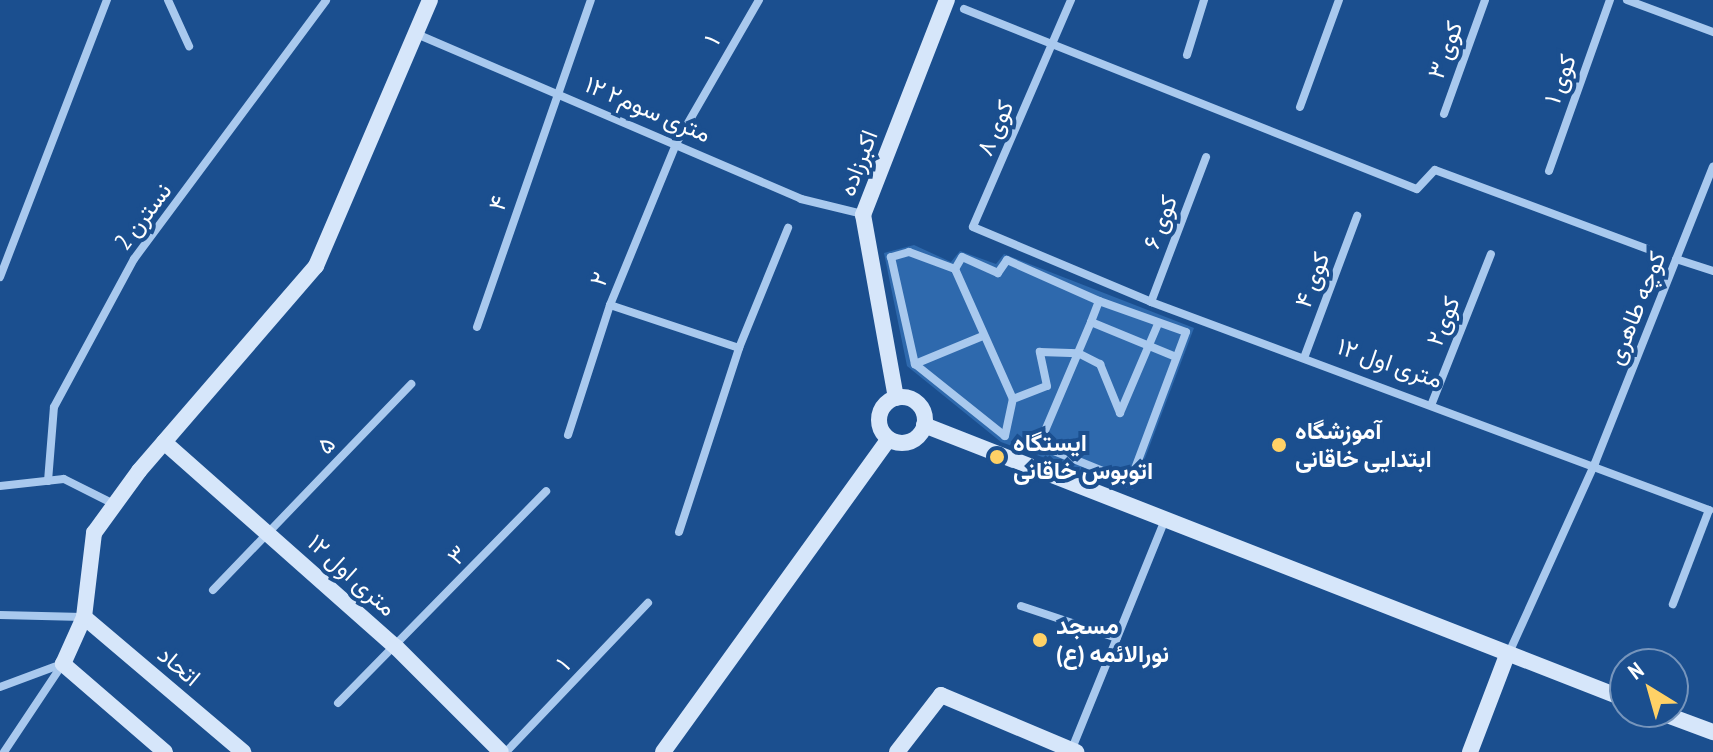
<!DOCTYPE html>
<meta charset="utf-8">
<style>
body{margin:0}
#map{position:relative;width:1713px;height:752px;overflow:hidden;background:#1b4f8f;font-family:"PT Sans Narrow",Vazirmatn,sans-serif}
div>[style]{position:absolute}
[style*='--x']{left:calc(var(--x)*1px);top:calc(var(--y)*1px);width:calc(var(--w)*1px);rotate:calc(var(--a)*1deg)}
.green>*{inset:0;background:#2e69ad}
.street>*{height:8px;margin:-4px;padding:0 4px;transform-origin:4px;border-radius:4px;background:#a9c9ee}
.secondary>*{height:16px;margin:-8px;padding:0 8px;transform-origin:8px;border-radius:8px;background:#d6e6fa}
.secondary>.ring{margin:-8px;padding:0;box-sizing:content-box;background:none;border:16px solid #d6e6fa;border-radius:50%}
.dots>*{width:22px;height:22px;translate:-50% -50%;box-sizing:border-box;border:4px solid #1b4f8f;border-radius:50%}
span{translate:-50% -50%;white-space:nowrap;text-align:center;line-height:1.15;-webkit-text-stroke:8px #1b4f8f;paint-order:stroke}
.street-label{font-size:24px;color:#fff}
.poi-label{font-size:24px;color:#fff;font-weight:700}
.left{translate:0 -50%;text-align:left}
.north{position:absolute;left:1609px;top:648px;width:80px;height:80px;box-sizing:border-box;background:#1b4f8f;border:2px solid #7695bc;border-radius:50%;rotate:323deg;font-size:22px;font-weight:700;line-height:32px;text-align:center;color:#fff}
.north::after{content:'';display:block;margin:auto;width:28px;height:36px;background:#ffd166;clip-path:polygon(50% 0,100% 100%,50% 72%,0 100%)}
</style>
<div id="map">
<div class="green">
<div style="clip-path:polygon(914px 245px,951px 262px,960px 251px,996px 264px,1004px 254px,1194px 328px,1133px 490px,1001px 442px,907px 366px,884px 253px)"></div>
</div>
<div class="street">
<div style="--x:168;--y:0;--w:51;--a:65.5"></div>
<div style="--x:1071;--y:0;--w:247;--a:113.4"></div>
<div style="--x:973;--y:227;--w:193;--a:22.8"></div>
<div style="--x:1151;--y:302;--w:596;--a:20.44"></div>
<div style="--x:1709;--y:510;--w:101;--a:111"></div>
<div style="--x:1627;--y:0;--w:92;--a:20.4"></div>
<div style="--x:964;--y:9;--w:487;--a:21.7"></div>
<div style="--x:1417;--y:189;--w:26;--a:-47"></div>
<div style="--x:1435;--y:170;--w:226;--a:20.4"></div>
<div style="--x:419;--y:35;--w:416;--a:23.2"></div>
<div style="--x:801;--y:199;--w:64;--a:13.6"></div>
<div style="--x:1187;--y:55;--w:58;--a:-72.8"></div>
<div style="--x:1300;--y:107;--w:114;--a:-70"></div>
<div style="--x:1444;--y:114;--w:121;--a:-70.2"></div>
<div style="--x:1549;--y:171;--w:182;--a:-70.4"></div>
<div style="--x:1676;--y:259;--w:39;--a:18"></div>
<div style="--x:955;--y:269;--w:49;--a:-159.7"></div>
<div style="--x:909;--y:252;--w:19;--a:164"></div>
<div style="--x:891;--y:257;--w:110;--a:77.4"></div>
<div style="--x:915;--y:364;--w:74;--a:-22.4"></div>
<div style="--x:0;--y:277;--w:297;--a:-68.9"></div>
<div style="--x:1099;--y:301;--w:22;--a:111"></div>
<div style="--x:1091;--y:322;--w:34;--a:113"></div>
<div style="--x:1078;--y:353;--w:100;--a:113"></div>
<div style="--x:1039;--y:445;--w:98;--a:22.1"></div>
<div style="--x:1130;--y:482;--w:160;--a:-69.5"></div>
<div style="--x:1186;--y:332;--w:92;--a:-160.4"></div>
<div style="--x:1099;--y:301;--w:101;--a:-156"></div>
<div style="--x:1007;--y:260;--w:16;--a:125"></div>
<div style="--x:998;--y:273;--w:39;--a:-156"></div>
<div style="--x:962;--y:257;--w:14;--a:120"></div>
<div style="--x:955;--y:269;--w:142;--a:66"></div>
<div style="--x:1013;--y:399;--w:36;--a:-21"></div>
<div style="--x:1047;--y:386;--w:35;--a:-102"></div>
<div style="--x:1040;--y:352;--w:38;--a:2"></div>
<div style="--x:1078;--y:353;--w:25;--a:27"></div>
<div style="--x:1100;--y:364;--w:53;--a:67.8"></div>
<div style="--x:1120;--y:413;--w:97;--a:-66.9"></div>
<div style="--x:1151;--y:302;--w:155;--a:-69.2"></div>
<div style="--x:610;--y:305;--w:136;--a:18.4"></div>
<div style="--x:1091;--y:322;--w:92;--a:22.4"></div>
<div style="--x:477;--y:327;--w:346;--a:-70.8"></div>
<div style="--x:1304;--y:358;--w:152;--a:-69.5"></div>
<div style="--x:915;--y:364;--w:115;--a:38.7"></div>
<div style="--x:1005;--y:436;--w:38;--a:-78"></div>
<div style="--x:1432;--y:403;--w:160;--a:-68.4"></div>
<div style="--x:568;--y:435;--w:137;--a:-72.1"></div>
<div style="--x:610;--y:305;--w:176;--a:-67.7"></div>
<div style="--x:677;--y:142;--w:164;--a:-60"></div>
<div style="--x:48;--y:481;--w:74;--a:-85.4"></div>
<div style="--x:54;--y:407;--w:168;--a:-61.6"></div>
<div style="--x:134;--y:259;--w:322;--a:-53.4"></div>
<div style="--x:0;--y:486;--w:64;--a:-6.2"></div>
<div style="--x:64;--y:479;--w:56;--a:26.6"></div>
<div style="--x:679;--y:532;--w:194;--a:-71.9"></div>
<div style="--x:739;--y:348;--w:130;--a:-67.8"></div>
<div style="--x:213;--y:590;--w:286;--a:-46.1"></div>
<div style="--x:1021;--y:606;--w:101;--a:18.4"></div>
<div style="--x:0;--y:615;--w:83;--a:1.4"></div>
<div style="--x:1508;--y:655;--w:211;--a:-65.6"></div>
<div style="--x:1595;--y:463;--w:319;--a:-68.3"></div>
<div style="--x:0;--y:687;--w:66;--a:-20.4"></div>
<div style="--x:338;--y:703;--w:297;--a:-45.5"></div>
<div style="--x:1071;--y:751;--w:247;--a:-67.9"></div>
<div style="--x:4;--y:752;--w:105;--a:-56.3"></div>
<div style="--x:506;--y:752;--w:206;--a:-46.4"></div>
</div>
<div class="secondary">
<div class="ring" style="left:879px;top:397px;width:30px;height:30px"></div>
<div style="--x:896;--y:398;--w:186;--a:-100.2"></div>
<div style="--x:863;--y:215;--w:231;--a:-68.7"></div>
<div style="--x:924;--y:425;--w:753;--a:21.35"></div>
<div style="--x:164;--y:442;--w:310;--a:41.5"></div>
<div style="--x:396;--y:647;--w:148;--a:45"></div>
<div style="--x:84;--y:617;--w:209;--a:40.3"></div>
<div style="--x:1659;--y:712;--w:58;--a:20.3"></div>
<div style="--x:165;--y:752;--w:135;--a:-139.2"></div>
<div style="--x:63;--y:664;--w:51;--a:-65.9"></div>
<div style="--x:84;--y:617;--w:85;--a:-83.2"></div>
<div style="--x:94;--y:533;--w:77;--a:-54"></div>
<div style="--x:139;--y:471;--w:271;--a:-49.2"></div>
<div style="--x:316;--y:266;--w:289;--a:-66.8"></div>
<div style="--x:663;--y:752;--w:386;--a:-54.2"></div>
<div style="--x:897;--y:752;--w:72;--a:-52.3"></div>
<div style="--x:941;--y:695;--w:147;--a:22.9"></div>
<div style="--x:1470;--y:752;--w:104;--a:-69.1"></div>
</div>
<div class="dots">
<div style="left:1279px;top:445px;background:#ffd166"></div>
<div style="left:997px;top:457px;background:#ffd166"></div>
<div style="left:1040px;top:640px;background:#ffd166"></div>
</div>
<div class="street-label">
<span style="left:712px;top:40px;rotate:-60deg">۱</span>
<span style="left:1445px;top:50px;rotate:-70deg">کوی ۳</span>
<span style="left:1560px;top:79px;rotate:-70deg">کوی ۱</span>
<span style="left:648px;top:109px;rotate:23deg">۱۲ متری سوم۲</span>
<span style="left:995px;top:128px;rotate:-66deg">کوی ۸</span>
<span style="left:858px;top:163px;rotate:-69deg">اکبرزاده</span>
<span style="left:498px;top:203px;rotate:-71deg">۴</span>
<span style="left:143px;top:216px;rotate:-53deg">نسترن 2</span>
<span style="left:1160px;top:222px;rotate:-69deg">کوی ۶</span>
<span style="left:599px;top:279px;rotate:-68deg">۲</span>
<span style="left:1312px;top:280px;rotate:-69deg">کوی ۴</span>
<span style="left:1636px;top:308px;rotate:-68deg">کوچه طاهری</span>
<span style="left:1443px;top:321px;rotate:-68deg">کوی۲</span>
<span style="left:1390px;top:363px;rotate:19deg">۱۲ متری اول</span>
<span style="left:326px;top:445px;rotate:-46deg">۵</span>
<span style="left:457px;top:555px;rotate:-46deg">۳</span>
<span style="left:352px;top:575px;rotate:42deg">۱۲ متری اول</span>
<span style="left:563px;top:664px;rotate:-46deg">۱</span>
<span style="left:179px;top:666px;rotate:40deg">اتحاد</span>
</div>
<div class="poi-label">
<span class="left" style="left:1295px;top:445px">آموزشگاه<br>ابتدایی خاقانی</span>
<span class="left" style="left:1013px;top:457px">ایستگاه<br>اتوبوس خاقانی</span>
<span class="left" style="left:1056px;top:640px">مسجد<br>نورالائمه (ع)</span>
</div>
<div class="north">N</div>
</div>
